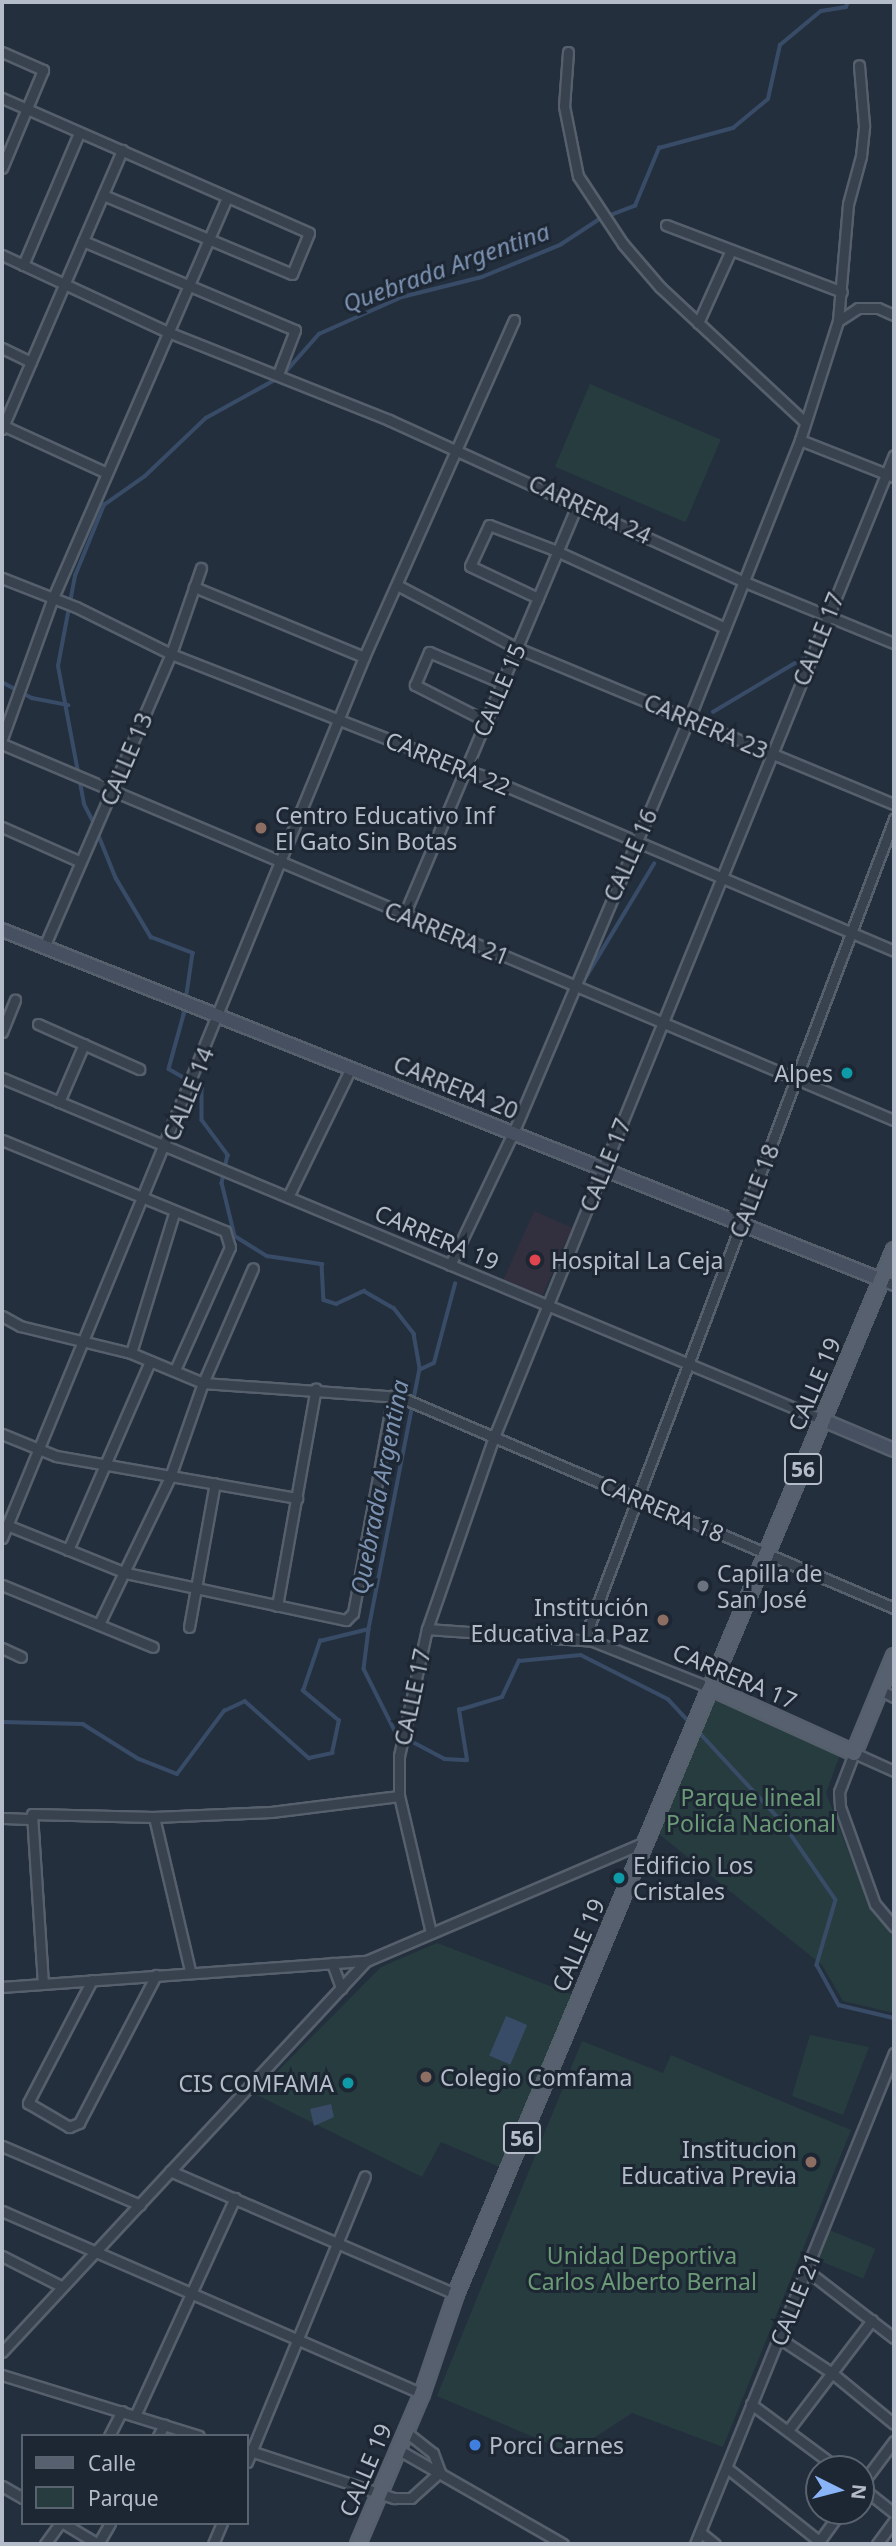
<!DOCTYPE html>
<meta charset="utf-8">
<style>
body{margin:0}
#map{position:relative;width:896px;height:2546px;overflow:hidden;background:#242f3e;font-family:"Noto Sans",sans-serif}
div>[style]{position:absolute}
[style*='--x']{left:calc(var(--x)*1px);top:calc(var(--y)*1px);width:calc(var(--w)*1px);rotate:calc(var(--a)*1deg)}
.medical>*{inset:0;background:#32303f;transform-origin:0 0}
.green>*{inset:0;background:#263c3f;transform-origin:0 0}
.water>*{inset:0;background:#394c67;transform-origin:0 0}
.stream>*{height:3.5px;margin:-1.75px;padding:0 1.75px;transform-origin:1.75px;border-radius:1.75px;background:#394c67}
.roads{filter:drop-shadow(2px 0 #565f6c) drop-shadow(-2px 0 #565f6c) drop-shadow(0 2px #565f6c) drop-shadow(0 -2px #565f6c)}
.minor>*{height:9px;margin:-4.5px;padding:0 4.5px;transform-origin:4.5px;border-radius:4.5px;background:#38414e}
.secondary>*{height:12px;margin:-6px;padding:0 6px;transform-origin:6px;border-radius:6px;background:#465061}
.primary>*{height:14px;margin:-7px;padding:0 7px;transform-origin:7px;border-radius:7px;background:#56606e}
.dots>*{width:19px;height:19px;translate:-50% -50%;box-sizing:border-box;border:4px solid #1d2633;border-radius:50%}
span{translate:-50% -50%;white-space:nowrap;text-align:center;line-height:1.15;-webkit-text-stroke:6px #1d2633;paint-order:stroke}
.shield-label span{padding:2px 5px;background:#1d2633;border:2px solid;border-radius:5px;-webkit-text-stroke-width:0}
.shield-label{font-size:21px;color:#b4bcc9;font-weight:700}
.street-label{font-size:23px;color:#b4bcc9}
.poi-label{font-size:23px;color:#b4bcc9}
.left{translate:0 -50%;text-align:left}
.right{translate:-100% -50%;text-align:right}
.park-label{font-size:23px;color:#6b9a76}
.water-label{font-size:24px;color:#7c92b1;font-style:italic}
.frame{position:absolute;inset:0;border:4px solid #b4bcc9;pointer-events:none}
.legend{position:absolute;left:21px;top:2434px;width:228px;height:91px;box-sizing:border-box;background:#1d2633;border:2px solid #59626f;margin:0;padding:9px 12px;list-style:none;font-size:21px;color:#b4bcc9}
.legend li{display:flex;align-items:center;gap:14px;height:35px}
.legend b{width:35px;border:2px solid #59626f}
.north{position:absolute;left:805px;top:2455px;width:70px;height:70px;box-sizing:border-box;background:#1d2633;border:2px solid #59626f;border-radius:50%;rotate:96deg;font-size:19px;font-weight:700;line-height:28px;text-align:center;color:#b4bcc9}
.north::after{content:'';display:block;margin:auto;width:24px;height:32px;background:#8ab4f8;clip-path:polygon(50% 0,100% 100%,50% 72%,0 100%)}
</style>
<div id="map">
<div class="medical">
<div style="left:534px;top:1211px;width:42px;height:75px;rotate:24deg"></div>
</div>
<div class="green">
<div style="left:590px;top:384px;width:142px;height:90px;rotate:23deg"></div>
<div style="clip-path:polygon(715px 1693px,841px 1752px,826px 1793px,867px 1900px,894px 1932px,894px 2013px,843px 2001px,822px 1965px,659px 1834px)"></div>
<div style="clip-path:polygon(437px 1943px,576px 1996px,502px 2168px,441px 2142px,422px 2177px,255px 2094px,381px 1967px)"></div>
<div style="clip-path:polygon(810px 2035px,869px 2047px,843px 2115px,792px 2096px)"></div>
<div style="clip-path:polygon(582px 2041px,663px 2073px,671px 2055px,851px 2130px,723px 2447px,632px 2413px,571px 2453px,437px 2396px)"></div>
<div style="left:829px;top:2230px;width:50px;height:32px;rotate:22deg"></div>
</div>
<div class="water">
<div style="left:506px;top:2016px;width:23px;height:43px;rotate:23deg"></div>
<div style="clip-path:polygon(331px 2104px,334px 2117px,314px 2126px,310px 2109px)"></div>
</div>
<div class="stream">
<div style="--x:2;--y:682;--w:34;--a:28"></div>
<div style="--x:32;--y:698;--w:37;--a:11"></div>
<div style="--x:713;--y:712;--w:104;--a:-30.8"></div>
<div style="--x:94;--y:824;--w:22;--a:-117"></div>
<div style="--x:84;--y:804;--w:140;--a:-100.7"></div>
<div style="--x:58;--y:666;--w:92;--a:-79.3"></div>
<div style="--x:75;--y:576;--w:77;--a:-67.8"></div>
<div style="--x:104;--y:505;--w:50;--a:-35.3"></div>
<div style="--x:145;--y:476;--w:84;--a:-43.6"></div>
<div style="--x:206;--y:418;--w:87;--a:-28.9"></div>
<div style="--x:282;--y:376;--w:56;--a:-48.6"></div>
<div style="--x:319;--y:334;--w:91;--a:-24"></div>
<div style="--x:402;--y:297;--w:82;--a:-14"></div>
<div style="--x:482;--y:277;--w:84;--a:-22.3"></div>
<div style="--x:560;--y:245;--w:45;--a:-33.3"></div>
<div style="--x:598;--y:220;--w:40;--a:-21"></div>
<div style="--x:635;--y:206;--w:63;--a:-67.5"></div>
<div style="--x:659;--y:148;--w:77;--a:-15.1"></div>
<div style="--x:733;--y:128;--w:45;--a:-39.6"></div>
<div style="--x:768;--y:99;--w:55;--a:-77.5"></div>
<div style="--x:780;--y:45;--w:53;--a:-39.7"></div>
<div style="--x:821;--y:11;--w:25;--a:-9"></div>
<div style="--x:846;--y:7;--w:5;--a:-68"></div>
<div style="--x:97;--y:831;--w:51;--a:68"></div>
<div style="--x:116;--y:878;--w:69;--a:59.3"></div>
<div style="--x:151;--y:937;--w:45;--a:20.9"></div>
<div style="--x:193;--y:953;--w:63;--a:98.3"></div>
<div style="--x:184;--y:1015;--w:56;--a:105.5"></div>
<div style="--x:169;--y:1069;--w:38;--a:30"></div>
<div style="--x:202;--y:1088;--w:32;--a:90"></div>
<div style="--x:202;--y:1120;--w:44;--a:53.4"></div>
<div style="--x:228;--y:1155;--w:29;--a:102"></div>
<div style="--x:222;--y:1183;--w:55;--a:76.2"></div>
<div style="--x:235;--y:1236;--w:38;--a:32"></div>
<div style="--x:267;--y:1256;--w:56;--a:8.3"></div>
<div style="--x:322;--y:1264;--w:36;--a:87"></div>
<div style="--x:324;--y:1300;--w:13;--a:18"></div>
<div style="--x:336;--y:1304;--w:31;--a:-25"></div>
<div style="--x:364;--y:1291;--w:34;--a:30"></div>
<div style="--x:394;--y:1308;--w:33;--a:52"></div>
<div style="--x:414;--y:1334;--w:36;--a:80"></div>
<div style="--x:420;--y:1369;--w:265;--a:101.1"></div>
<div style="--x:583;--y:982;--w:138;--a:-59"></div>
<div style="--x:421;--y:1369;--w:14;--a:-25"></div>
<div style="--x:434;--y:1363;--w:82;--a:-75.1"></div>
<div style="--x:2;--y:1722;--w:81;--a:1.4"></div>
<div style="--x:83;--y:1724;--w:66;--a:32"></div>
<div style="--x:139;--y:1759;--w:41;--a:21.5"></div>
<div style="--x:177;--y:1774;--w:79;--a:-53.3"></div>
<div style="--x:224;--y:1711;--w:23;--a:-25"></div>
<div style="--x:245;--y:1701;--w:86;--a:41.7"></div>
<div style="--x:309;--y:1758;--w:24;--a:-12"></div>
<div style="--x:332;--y:1753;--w:33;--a:-78"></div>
<div style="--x:339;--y:1721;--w:47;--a:-140.2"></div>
<div style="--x:303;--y:1691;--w:53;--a:-71.2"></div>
<div style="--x:320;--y:1641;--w:50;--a:-13.8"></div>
<div style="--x:369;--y:1629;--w:40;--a:97.1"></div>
<div style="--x:364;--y:1669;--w:72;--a:63.4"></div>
<div style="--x:396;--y:1733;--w:55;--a:28"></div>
<div style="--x:445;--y:1759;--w:22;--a:3"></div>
<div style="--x:467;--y:1760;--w:51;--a:-99.1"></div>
<div style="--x:459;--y:1710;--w:45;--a:-16.8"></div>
<div style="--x:502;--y:1697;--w:40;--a:-65"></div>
<div style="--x:519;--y:1661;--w:62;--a:-5.5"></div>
<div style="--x:581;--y:1655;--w:97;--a:26.8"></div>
<div style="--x:668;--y:1699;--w:35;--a:47"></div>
<div style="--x:697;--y:1730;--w:127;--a:47.2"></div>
<div style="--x:783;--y:1823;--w:93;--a:55.5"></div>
<div style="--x:836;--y:1900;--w:68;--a:106.3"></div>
<div style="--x:817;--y:1965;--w:46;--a:61.2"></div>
<div style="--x:839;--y:2005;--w:57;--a:13.3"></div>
</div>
<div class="roads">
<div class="minor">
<div style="--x:2;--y:52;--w:45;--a:23.7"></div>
<div style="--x:43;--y:70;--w:106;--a:112.7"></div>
<div style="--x:568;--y:52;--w:54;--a:94.2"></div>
<div style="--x:564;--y:106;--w:71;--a:78.7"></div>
<div style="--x:578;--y:176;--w:82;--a:56.5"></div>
<div style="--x:623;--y:244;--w:57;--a:49.3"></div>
<div style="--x:660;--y:287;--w:198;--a:43"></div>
<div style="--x:2;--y:98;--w:335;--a:23.7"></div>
<div style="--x:309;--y:233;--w:44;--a:112.5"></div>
<div style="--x:292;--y:274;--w:205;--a:-157.3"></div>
<div style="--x:666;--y:225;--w:188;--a:20.8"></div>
<div style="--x:83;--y:241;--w:230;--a:22.8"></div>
<div style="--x:295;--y:330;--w:47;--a:111.1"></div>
<div style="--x:2;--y:255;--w:183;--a:24.9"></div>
<div style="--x:168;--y:332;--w:238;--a:21.7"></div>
<div style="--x:389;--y:420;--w:391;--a:24.5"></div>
<div style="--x:745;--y:582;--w:161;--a:22.3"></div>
<div style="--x:23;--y:265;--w:143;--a:-67"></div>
<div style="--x:838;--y:321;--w:24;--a:-33"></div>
<div style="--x:858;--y:308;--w:20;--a:0"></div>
<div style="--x:878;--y:308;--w:17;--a:24"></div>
<div style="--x:698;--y:323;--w:80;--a:-65.7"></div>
<div style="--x:2;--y:348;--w:32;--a:26"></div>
<div style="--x:2;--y:425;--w:115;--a:24.6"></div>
<div style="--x:2;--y:429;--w:304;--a:-66.7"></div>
<div style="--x:800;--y:440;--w:101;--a:21.5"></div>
<div style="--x:2;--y:578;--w:79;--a:21.4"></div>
<div style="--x:76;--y:607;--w:106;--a:26.3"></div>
<div style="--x:171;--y:654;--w:332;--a:21.4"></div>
<div style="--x:480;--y:775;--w:450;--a:23"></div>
<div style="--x:397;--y:585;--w:136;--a:27.7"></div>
<div style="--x:517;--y:648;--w:408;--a:22.5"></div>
<div style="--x:538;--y:598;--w:75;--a:-154.8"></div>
<div style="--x:470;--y:566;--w:45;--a:-65.1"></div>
<div style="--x:489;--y:525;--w:67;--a:20.9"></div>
<div style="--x:552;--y:549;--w:190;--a:24.5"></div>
<div style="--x:364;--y:657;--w:369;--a:-66"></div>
<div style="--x:486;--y:721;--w:80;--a:-153.1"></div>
<div style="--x:415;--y:685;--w:36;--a:-67"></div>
<div style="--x:429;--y:652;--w:79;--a:23"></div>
<div style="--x:2;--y:739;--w:148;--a:-70.2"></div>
<div style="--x:52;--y:600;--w:438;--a:-66.5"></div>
<div style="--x:2;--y:744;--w:968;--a:22.86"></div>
<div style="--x:2;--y:827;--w:86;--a:23.9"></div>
<div style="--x:404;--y:915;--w:447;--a:-67.1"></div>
<div style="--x:44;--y:947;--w:319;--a:-66.6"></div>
<div style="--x:171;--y:654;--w:91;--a:-70.8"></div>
<div style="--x:38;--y:1024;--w:111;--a:24"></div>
<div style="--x:2;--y:1032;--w:35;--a:-68"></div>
<div style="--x:2;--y:1078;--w:889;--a:22.61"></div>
<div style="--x:59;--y:1102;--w:63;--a:-66.7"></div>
<div style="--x:2;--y:1140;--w:241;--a:22.2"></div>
<div style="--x:225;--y:1231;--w:17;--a:73"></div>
<div style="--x:230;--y:1247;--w:135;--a:114.1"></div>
<div style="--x:288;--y:1197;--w:144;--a:-64"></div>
<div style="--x:450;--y:1265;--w:146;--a:-64.5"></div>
<div style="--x:513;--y:1133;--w:450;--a:-67"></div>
<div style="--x:689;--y:719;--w:300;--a:-68.3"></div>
<div style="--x:800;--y:440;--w:125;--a:-72.3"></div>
<div style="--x:838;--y:321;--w:117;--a:-85.1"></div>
<div style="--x:848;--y:204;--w:50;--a:-74.8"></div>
<div style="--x:861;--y:156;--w:31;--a:-84"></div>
<div style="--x:864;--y:125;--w:60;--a:-94.8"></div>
<div style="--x:882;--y:1280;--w:13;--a:23"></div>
<div style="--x:2;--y:1316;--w:21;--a:29"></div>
<div style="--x:20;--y:1326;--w:114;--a:13.7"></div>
<div style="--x:131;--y:1353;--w:78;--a:22.6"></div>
<div style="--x:203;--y:1383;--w:197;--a:4.1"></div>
<div style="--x:400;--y:1397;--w:537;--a:23.13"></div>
<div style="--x:131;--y:1353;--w:146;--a:-72.9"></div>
<div style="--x:2;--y:1434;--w:58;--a:22.2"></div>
<div style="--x:56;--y:1456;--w:245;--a:9.9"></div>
<div style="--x:7;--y:1525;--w:128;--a:22"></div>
<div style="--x:126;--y:1573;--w:225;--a:12.1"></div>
<div style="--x:346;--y:1620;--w:10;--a:-45"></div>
<div style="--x:353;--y:1613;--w:221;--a:-79.6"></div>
<div style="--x:2;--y:1538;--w:952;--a:-67.66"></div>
<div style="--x:364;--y:657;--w:184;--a:-157.6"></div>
<div style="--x:68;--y:1550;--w:206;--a:-66.5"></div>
<div style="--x:2;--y:1585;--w:163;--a:22.3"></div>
<div style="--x:277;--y:1606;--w:221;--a:-79.9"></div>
<div style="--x:99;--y:1624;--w:163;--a:-64.2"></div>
<div style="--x:170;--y:1477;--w:100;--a:-70.7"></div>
<div style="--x:203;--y:1383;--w:125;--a:-66.5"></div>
<div style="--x:189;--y:1627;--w:146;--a:-79.8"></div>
<div style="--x:427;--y:1629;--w:166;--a:4.1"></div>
<div style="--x:593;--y:1641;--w:127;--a:21.7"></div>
<div style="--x:584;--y:1640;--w:878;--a:-69.31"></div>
<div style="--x:2;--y:1648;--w:21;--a:25"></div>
<div style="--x:880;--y:1690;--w:16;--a:27"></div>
<div style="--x:894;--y:1771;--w:44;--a:-155.8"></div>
<div style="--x:854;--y:1753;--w:42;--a:111"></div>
<div style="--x:839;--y:1792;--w:15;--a:86"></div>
<div style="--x:840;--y:1807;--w:103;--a:70.2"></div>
<div style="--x:875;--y:1904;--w:30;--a:50"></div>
<div style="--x:154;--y:1817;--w:158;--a:76.8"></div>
<div style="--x:2;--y:1818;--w:28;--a:2"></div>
<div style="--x:431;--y:1933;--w:141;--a:-103.1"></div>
<div style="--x:399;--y:1796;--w:40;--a:-90"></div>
<div style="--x:399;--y:1756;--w:130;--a:-77.6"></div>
<div style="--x:427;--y:1629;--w:203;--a:-70.8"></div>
<div style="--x:494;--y:1437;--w:1060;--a:-67.84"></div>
<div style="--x:332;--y:1963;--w:27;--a:70"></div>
<div style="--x:92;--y:1980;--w:139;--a:117.5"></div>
<div style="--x:28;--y:2103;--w:48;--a:30.3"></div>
<div style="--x:69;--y:2127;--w:11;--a:-22"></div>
<div style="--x:79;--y:2123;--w:167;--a:-62.5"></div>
<div style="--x:43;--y:1984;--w:170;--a:-93.7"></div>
<div style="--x:32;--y:1814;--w:122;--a:1.4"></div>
<div style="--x:154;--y:1817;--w:117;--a:-2.4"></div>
<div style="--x:271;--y:1812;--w:129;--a:-7.1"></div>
<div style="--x:2;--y:1987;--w:365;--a:-4.1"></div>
<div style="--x:366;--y:1961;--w:303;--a:-23.1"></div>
<div style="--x:2;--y:2146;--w:150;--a:23.1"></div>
<div style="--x:170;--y:2171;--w:311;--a:23.3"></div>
<div style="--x:2;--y:2211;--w:458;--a:23.5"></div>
<div style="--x:2;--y:2256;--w:66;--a:27"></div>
<div style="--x:806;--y:2270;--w:111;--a:37.7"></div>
<div style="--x:779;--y:2338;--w:64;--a:33.4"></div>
<div style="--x:832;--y:2373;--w:80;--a:39.4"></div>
<div style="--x:2;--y:2352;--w:534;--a:-47.05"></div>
<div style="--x:2;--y:2375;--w:206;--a:17.2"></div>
<div style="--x:751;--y:2404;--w:109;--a:36.5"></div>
<div style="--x:135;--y:2416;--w:240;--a:-65.4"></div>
<div style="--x:789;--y:2429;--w:137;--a:-52.7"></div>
<div style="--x:406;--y:2432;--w:34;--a:38"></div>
<div style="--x:433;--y:2453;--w:20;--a:70"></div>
<div style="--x:109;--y:2436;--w:28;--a:-63"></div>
<div style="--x:158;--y:2436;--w:13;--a:-61"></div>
<div style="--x:247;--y:2450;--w:155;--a:18.1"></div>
<div style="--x:394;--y:2498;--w:17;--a:0"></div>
<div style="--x:411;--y:2498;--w:39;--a:-42"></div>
<div style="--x:399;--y:2450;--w:189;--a:29.8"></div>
<div style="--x:247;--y:2462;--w:309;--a:-67.6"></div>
<div style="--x:727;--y:2468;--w:117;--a:38.4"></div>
<div style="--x:861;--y:2485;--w:55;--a:-53.1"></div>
<div style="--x:2;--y:2486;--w:24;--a:30"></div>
<div style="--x:861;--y:2487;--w:42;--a:38.2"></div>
<div style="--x:63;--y:2523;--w:41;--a:31"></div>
<div style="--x:700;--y:2532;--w:19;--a:39"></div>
<div style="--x:818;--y:2543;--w:39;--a:-54"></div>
<div style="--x:45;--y:2544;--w:26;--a:-54"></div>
<div style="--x:98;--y:2544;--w:24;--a:-60"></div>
<div style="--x:213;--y:2544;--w:23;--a:-67"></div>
<div style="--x:695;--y:2544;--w:530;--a:-67.94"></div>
<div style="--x:877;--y:2544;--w:29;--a:-54"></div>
</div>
<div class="secondary">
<div style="--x:2;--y:930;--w:947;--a:21.69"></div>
<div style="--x:823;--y:1420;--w:77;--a:22.9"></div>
</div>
<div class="primary">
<div style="--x:711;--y:1688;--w:157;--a:24.4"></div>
<div style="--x:854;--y:1753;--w:105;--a:-67.6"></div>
<div style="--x:358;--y:2544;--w:163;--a:-66.9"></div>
<div style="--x:422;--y:2394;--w:106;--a:-71.2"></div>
<div style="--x:456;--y:2294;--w:1132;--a:-67.24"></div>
</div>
</div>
<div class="dots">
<div style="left:261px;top:828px;background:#8d6e63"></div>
<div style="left:847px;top:1073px;background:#0f9aa8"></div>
<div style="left:535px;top:1260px;background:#e0444e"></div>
<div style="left:703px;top:1586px;background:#6b7280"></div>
<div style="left:663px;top:1620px;background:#8d6e63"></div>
<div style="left:619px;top:1878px;background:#0f9aa8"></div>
<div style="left:426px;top:2077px;background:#8d6e63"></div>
<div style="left:348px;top:2083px;background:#0f9aa8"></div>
<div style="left:811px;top:2162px;background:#8d6e63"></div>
<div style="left:475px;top:2445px;background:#3f7fe0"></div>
</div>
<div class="shield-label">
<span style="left:803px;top:1469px">56</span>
<span style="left:522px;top:2138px">56</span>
</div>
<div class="street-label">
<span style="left:590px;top:509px;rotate:25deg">CARRERA 24</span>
<span style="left:818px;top:639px;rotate:-68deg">CALLE 17</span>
<span style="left:499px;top:690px;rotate:-67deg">CALLE 15</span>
<span style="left:706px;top:726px;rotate:23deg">CARRERA 23</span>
<span style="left:126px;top:759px;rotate:-67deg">CALLE 13</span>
<span style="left:448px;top:763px;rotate:22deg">CARRERA 22</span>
<span style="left:630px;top:855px;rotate:-66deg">CALLE 16</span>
<span style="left:447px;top:933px;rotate:22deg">CARRERA 21</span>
<span style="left:456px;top:1087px;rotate:22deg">CARRERA 20</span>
<span style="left:188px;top:1094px;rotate:-68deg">CALLE 14</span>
<span style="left:605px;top:1165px;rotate:-68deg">CALLE 17</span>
<span style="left:754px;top:1191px;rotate:-69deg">CALLE 18</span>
<span style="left:437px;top:1237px;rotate:23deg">CARRERA 19</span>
<span style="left:814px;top:1384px;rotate:-67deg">CALLE 19</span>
<span style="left:662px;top:1509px;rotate:23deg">CARRERA 18</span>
<span style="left:735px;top:1676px;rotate:23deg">CARRERA 17</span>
<span style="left:412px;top:1697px;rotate:-78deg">CALLE 17</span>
<span style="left:578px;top:1945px;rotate:-67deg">CALLE 19</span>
<span style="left:795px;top:2299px;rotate:-68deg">CALLE 21</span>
<span style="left:365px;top:2470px;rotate:-67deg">CALLE 19</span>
</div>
<div class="poi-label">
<span class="left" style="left:275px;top:828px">Centro Educativo Inf<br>El Gato Sin Botas</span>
<span class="right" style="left:833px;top:1073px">Alpes</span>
<span class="left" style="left:551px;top:1260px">Hospital La Ceja</span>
<span class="left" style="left:717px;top:1586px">Capilla de<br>San José</span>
<span class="right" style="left:649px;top:1620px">Institución<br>Educativa La Paz</span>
<span class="left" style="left:633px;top:1878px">Edificio Los<br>Cristales</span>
<span class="left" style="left:440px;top:2077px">Colegio Comfama</span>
<span class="right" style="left:334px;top:2083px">CIS COMFAMA</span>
<span class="right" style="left:797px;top:2162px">Institucion<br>Educativa Previa</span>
<span class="left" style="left:489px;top:2445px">Porci Carnes</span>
</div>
<div class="park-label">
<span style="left:751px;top:1810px">Parque lineal<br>Policía Nacional</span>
<span style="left:642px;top:2268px">Unidad Deportiva<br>Carlos Alberto Bernal</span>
</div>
<div class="water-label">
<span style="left:446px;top:267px;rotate:-20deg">Quebrada Argentina</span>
<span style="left:379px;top:1487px;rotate:-79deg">Quebrada Argentina</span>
</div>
<div class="frame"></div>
<ul class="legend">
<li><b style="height:9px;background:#56606e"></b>Calle</li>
<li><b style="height:19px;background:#263c3f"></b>Parque</li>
</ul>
<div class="north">N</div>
</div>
